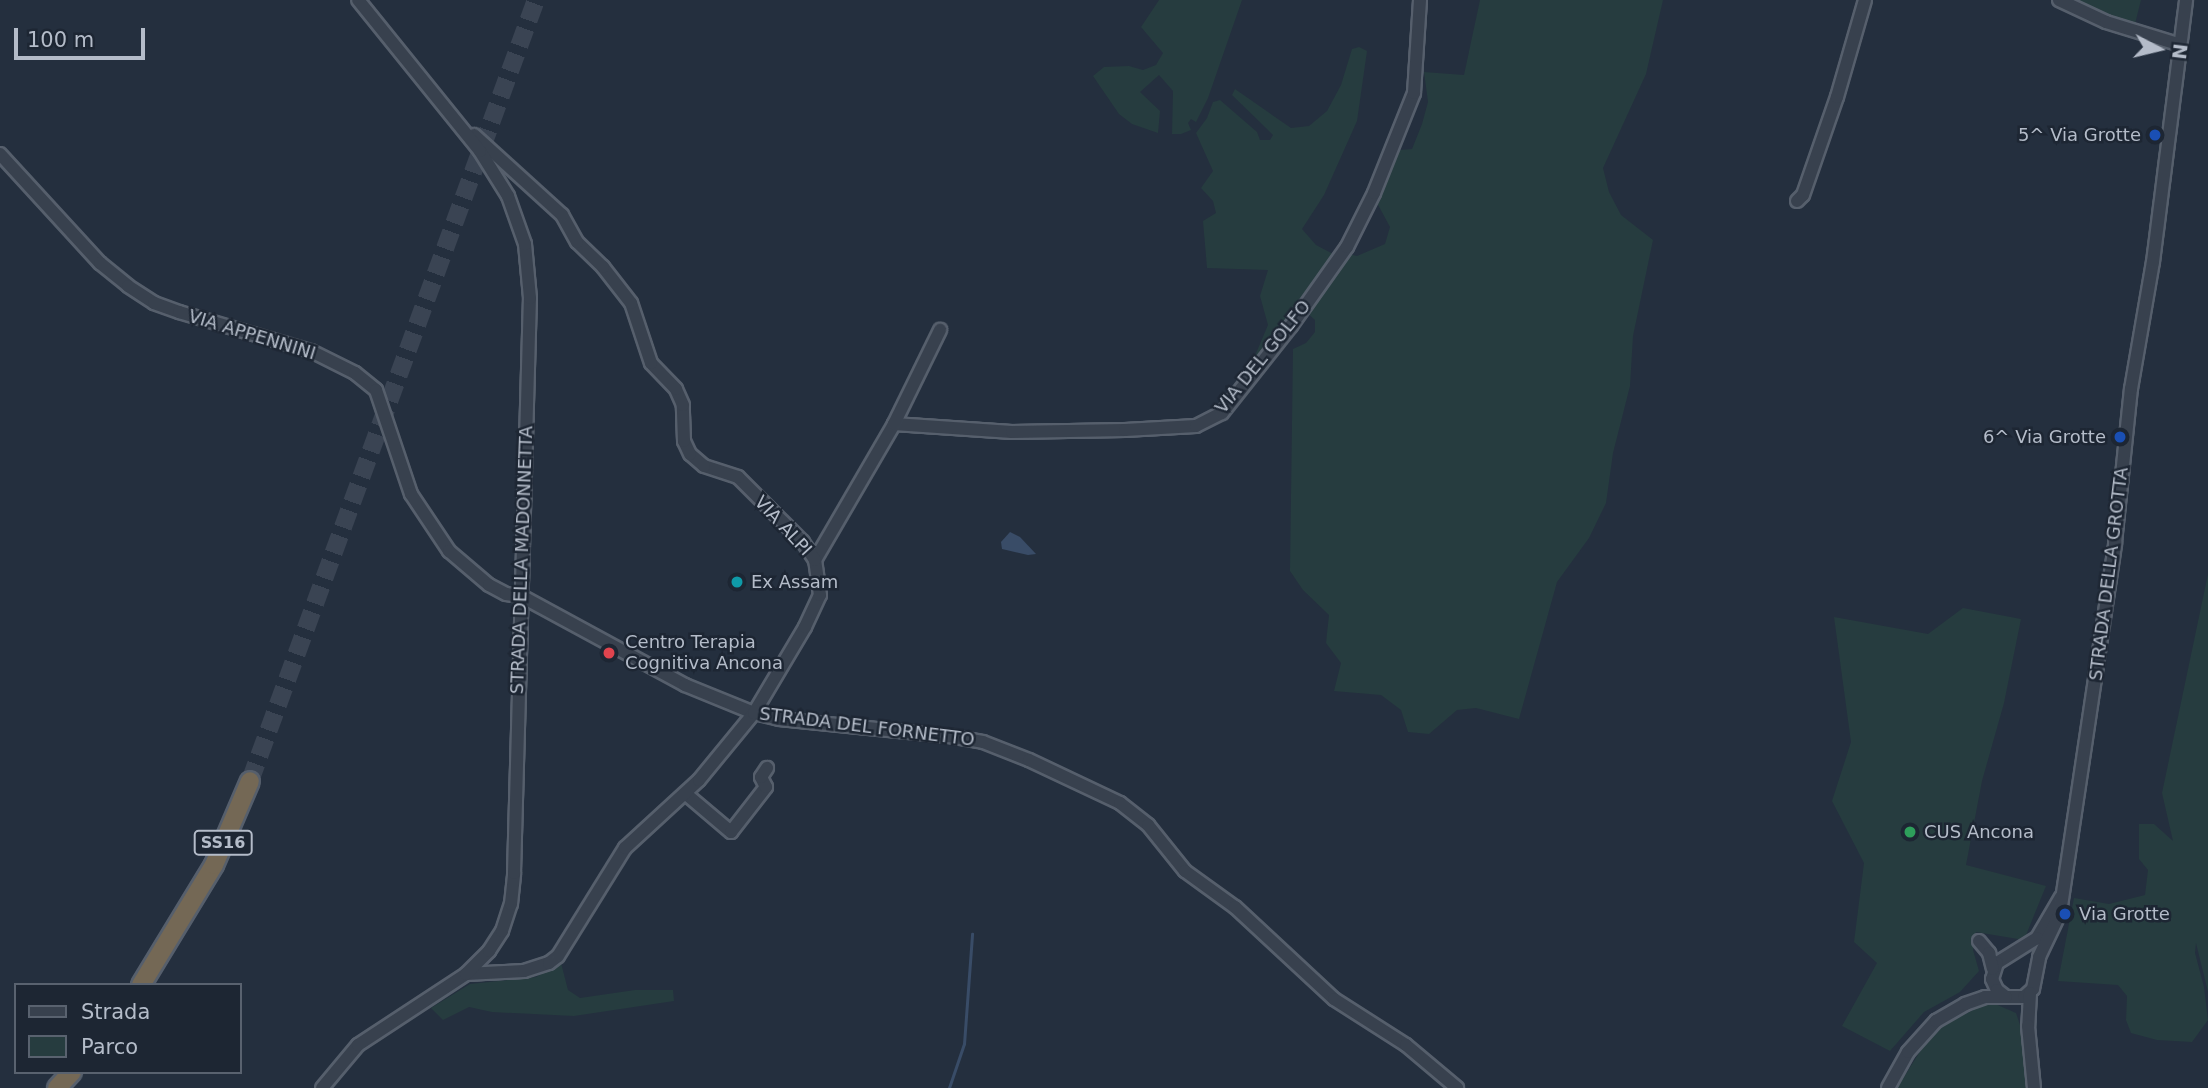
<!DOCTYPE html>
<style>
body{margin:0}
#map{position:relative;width:2208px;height:1088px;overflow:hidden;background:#242f3e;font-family:"DejaVu Sans",sans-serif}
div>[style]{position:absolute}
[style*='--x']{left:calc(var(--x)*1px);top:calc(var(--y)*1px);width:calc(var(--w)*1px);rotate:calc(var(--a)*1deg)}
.green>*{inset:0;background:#263c3f}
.water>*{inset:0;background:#394c67}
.stream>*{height:2.5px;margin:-1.25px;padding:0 1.25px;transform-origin:1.25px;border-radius:1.25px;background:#394c67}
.highway-tunnel>*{height:18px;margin-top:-9px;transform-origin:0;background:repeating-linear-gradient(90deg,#3a4453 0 18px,transparent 0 27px)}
.roads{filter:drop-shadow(2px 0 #565f6c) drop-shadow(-2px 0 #565f6c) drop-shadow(0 2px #565f6c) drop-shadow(0 -2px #565f6c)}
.minor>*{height:12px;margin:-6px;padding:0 6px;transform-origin:6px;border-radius:6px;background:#38414e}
.highway>*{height:18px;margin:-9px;padding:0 9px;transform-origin:9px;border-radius:9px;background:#746855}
.dots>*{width:19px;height:19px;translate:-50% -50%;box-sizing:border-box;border:4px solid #1d2633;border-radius:50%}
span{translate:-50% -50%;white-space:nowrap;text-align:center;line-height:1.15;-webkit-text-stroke:5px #1d2633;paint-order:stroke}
.shield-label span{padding:2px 5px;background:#1d2633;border:2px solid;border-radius:5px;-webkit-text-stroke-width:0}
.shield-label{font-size:16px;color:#b4bcc9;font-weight:700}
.poi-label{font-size:18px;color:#b4bcc9}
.right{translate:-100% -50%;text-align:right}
.left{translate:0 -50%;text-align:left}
.street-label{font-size:18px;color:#b4bcc9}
.legend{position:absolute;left:14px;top:983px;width:228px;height:91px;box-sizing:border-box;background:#1d2633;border:2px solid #59626f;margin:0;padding:9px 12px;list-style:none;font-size:21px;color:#b4bcc9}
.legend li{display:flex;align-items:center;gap:14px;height:35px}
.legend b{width:35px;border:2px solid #59626f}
.north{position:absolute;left:2124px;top:14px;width:70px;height:70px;-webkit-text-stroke:5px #1d2633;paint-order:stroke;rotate:97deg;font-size:19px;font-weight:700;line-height:28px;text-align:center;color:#b4bcc9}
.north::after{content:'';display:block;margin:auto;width:24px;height:32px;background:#b4bcc9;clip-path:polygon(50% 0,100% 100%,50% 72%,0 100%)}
.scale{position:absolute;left:14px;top:28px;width:131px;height:32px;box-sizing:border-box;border:4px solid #b4bcc9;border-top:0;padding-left:9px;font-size:21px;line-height:24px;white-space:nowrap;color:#b4bcc9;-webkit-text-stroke:5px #1d2633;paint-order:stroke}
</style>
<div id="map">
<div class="green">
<div style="clip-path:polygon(1159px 0,1242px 0,1208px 98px,1196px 122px,1191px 119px,1188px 123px,1191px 130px,1181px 134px,1172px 134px,1173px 91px,1159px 75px,1140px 92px,1160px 111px,1158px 133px,1132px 124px,1119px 114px,1093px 76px,1104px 67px,1129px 66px,1143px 70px,1156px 65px,1163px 53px,1141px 27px)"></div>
<div style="clip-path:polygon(1480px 0,1663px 0,1646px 74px,1603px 168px,1609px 192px,1621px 215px,1653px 240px,1633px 336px,1630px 386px,1613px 453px,1606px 503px,1589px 538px,1557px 582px,1519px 719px,1476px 708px,1457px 710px,1429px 734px,1408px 732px,1401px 710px,1381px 695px,1334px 691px,1341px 663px,1326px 643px,1329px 615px,1303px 590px,1290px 571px,1293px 349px,1306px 343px,1315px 332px,1315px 320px,1306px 312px,1349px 254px,1357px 256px,1385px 244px,1390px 227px,1376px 201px,1400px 150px,1412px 149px,1422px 124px,1428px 102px,1424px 72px,1464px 75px)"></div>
<div style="clip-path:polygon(2071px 0,2141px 0,2135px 24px)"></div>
<div style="clip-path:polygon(1359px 47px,1367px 51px,1357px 121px,1324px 195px,1302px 229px,1316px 245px,1335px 255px,1251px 365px,1268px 325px,1260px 296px,1268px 270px,1207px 268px,1203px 221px,1216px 213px,1213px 201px,1201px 188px,1213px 171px,1196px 133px,1207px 118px,1213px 102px,1220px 100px,1257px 132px,1260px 140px,1270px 140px,1273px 135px,1268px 130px,1232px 95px,1235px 89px,1291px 128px,1309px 126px,1327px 111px,1341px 85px,1352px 49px)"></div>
<div style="clip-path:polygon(2208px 574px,2208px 992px,2196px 943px,2195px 953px,2204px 987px,2208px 1020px,2192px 1042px,2157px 1040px,2131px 1033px,2126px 1020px,2127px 996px,2118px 985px,2058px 981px,2074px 898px,2109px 904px,2145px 895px,2148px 870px,2139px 859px,2139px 824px,2154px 824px,2173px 841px,2162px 793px)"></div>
<div style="clip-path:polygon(1963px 608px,2021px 619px,2004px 703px,1982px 781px,1966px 865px,2046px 886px,2024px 940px,1976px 932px,1973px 950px,1979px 971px,1960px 992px,1924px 1012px,1890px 1051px,1842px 1026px,1877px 963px,1854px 942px,1864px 863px,1832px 801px,1851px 742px,1834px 617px,1928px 634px)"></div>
<div style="clip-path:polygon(561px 963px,568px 990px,580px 998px,635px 990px,673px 990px,674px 1001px,574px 1016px,492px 1012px,469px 1007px,443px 1020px,431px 1008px,470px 984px,536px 977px)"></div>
<div style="clip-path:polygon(1993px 1003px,2016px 1013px,2021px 1028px,2026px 1088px,1897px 1088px,1921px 1050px,1943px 1026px,1984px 1004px)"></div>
</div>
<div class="water">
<div style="clip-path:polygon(1010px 532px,1020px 537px,1036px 554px,1028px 555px,1002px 549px,1001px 542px)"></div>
</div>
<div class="stream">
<div style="--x:949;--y:1088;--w:46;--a:-71.2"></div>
<div style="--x:964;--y:1044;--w:110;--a:-85.8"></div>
</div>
<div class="highway-tunnel">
<div style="--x:250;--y:781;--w:832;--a:-69.89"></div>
</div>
<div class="roads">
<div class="minor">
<div style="--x:2059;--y:0;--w:52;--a:25.1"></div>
<div style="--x:2106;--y:22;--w:75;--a:17"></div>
<div style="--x:0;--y:154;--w:148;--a:47.5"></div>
<div style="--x:100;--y:263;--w:36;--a:39"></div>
<div style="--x:128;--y:286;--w:31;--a:33"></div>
<div style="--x:154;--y:303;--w:27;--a:20"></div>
<div style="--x:179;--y:312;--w:138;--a:16.5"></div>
<div style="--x:311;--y:351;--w:49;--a:26.6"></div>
<div style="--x:355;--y:373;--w:27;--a:39"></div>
<div style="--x:376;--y:390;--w:110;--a:71.4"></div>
<div style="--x:411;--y:494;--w:69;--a:56.3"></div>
<div style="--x:449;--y:551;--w:52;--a:40.4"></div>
<div style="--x:489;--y:585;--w:19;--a:28"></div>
<div style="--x:506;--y:594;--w:15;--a:8"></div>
<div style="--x:521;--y:596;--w:187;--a:28.5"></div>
<div style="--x:685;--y:685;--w:74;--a:22.1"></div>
<div style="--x:754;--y:713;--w:26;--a:13"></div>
<div style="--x:779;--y:719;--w:177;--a:5.8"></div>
<div style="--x:955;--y:737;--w:28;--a:10"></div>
<div style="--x:983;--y:742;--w:49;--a:21.4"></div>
<div style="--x:1029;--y:760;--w:101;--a:25.3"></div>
<div style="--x:1120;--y:803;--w:36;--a:38"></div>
<div style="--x:1148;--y:825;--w:59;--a:51.2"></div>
<div style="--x:1185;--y:871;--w:62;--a:35.8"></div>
<div style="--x:1235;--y:907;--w:135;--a:42.9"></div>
<div style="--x:1334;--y:999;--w:85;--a:32.6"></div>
<div style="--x:1406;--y:1045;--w:67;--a:40.1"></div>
<div style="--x:1797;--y:201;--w:8;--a:-45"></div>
<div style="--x:1803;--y:195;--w:104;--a:-70.9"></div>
<div style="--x:1837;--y:97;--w:101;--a:-73.9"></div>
<div style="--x:894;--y:424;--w:118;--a:3.9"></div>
<div style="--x:1012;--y:432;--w:113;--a:-1"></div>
<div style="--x:1125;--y:430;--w:71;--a:-3.2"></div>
<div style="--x:1196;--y:426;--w:29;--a:-27"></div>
<div style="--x:1222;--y:413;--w:111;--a:-51.6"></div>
<div style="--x:1291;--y:326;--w:97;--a:-54.7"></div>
<div style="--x:1347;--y:247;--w:60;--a:-63.4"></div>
<div style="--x:1374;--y:193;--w:108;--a:-68.2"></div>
<div style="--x:1414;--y:93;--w:93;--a:-86.3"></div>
<div style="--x:815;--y:560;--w:157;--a:-59.8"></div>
<div style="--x:894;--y:424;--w:105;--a:-63.9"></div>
<div style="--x:686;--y:794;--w:59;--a:40.2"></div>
<div style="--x:731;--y:832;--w:57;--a:-52.1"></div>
<div style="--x:766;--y:787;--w:11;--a:-117"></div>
<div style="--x:761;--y:777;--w:11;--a:-56"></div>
<div style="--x:2061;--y:897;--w:48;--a:120.3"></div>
<div style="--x:2037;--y:938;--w:47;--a:148"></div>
<div style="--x:1997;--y:963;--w:17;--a:107"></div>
<div style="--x:1992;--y:979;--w:12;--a:66"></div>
<div style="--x:1997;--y:990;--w:11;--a:38"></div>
<div style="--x:2006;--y:997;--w:18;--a:0"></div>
<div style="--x:2024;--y:997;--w:12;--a:-42"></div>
<div style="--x:2033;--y:989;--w:33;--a:-79"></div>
<div style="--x:2039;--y:957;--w:49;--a:-64.5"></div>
<div style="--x:2060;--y:913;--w:374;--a:-81.5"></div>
<div style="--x:2115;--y:543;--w:155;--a:-84.1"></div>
<div style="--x:2131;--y:389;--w:129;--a:-80.2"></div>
<div style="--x:2153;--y:262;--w:264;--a:-82.8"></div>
<div style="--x:1979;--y:941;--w:16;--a:50"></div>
<div style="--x:1989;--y:953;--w:16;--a:76"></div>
<div style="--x:466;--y:974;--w:58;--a:-3"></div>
<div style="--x:524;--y:971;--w:26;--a:-18"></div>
<div style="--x:549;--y:963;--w:11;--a:-38"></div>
<div style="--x:558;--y:956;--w:127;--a:-58.2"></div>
<div style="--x:625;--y:848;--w:100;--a:-42.6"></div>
<div style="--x:699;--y:780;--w:87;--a:-50.6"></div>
<div style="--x:754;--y:713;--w:100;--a:-59.3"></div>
<div style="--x:805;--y:627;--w:35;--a:-65"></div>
<div style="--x:820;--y:595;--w:35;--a:-98"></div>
<div style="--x:815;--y:560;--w:22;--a:-124"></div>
<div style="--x:803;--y:542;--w:92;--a:-135"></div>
<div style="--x:738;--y:477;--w:36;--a:-162"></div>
<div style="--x:704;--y:466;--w:18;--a:-139"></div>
<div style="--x:690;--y:454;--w:14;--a:-115"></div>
<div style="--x:684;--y:441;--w:36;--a:-92"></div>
<div style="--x:683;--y:405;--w:17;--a:-114"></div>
<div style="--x:676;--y:389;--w:36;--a:-134"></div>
<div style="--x:651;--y:363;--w:63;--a:-108.4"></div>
<div style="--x:631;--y:303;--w:46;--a:-127.9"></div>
<div style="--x:603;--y:267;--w:36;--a:-136"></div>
<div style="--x:577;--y:242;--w:31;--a:-119"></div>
<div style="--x:562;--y:215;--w:119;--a:-137.7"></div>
<div style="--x:2030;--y:993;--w:33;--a:93"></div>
<div style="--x:2028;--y:1026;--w:62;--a:84.5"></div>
<div style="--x:322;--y:1088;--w:56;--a:-50.1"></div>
<div style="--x:358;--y:1045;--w:129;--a:-33.3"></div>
<div style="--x:466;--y:974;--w:33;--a:-45"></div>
<div style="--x:489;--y:951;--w:24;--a:-57"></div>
<div style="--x:502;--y:931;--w:28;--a:-72"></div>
<div style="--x:511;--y:904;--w:31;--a:-84"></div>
<div style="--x:514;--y:873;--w:575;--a:-88.41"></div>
<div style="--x:530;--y:298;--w:54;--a:-95.3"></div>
<div style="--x:525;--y:244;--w:51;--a:-109.5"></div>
<div style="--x:508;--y:196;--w:53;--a:-121.9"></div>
<div style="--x:480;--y:151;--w:194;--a:-128.9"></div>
<div style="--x:1888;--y:1088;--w:41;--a:-60.9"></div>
<div style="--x:1908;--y:1052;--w:42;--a:-47.9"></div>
<div style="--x:1936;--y:1021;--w:34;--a:-30"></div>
<div style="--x:1965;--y:1004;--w:21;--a:-19"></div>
<div style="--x:1985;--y:997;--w:21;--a:0"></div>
</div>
<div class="highway">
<div style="--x:141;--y:985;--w:140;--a:-58.7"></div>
<div style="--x:214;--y:865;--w:91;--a:-66.8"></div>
<div style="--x:57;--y:1088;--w:22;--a:-47"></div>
</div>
</div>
<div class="dots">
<div style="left:2155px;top:135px;background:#1a4fb4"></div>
<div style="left:2120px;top:437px;background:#1a4fb4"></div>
<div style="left:737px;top:582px;background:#0f9aa8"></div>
<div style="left:609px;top:653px;background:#e0444e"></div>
<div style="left:1910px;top:832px;background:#2e9e5b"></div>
<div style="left:2065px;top:914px;background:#1a4fb4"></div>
</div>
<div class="shield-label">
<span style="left:223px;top:843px">SS16</span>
</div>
<div class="poi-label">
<span class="right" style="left:2141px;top:135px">5^ Via Grotte</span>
<span class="right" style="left:2106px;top:437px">6^ Via Grotte</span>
<span class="left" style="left:751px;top:582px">Ex Assam</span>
<span class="left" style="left:625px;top:653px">Centro Terapia<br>Cognitiva Ancona</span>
<span class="left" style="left:1924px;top:832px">CUS Ancona</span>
<span class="left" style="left:2079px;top:914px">Via Grotte</span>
</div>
<div class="street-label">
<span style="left:252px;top:335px;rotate:17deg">VIA APPENNINI</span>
<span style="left:1263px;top:357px;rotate:-51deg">VIA DEL GOLFO</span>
<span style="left:783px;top:526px;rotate:47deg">VIA ALPI</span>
<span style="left:522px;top:560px;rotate:-88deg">STRADA DELLA MADONNETTA</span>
<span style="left:2109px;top:574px;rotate:-83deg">STRADA DELLA GROTTA</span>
<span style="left:867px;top:727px;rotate:7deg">STRADA DEL FORNETTO</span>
</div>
<ul class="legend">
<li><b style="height:9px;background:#38414e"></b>Strada</li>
<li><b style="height:19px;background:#263c3f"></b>Parco</li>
</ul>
<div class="north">N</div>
<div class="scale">100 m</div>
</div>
